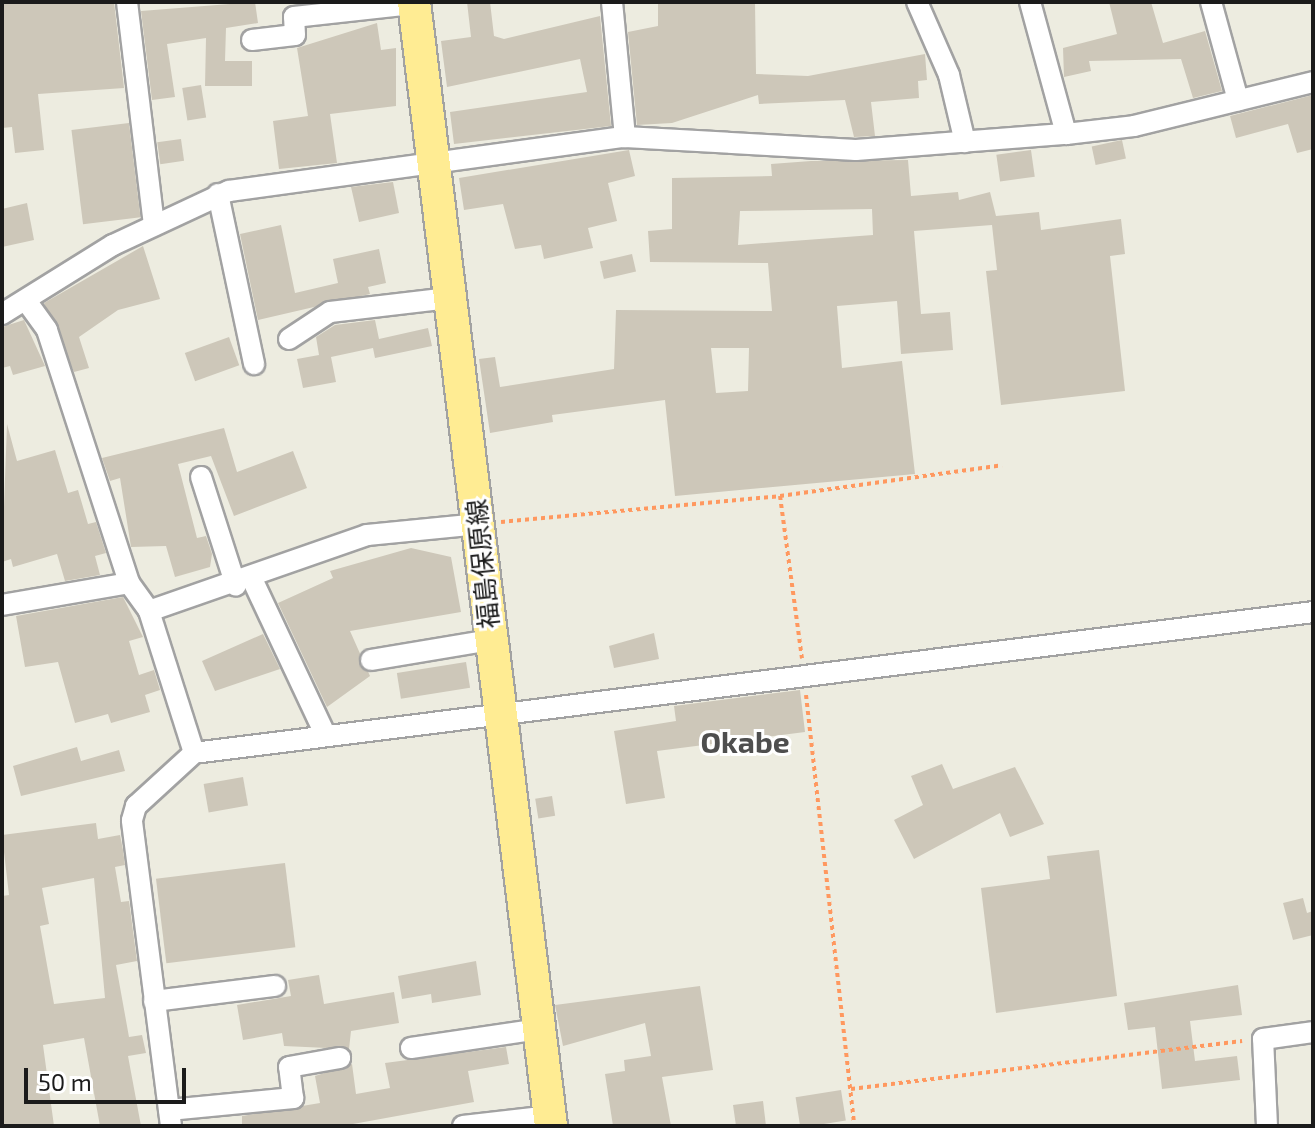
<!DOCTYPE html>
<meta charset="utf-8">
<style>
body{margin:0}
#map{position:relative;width:1315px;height:1128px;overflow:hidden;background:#edece0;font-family:"Exo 2","Noto Sans JP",sans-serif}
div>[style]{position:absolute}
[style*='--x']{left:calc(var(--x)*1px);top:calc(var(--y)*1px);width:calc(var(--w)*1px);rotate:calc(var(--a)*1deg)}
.building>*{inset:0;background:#cdc7b9;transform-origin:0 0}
.path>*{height:4px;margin-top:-2px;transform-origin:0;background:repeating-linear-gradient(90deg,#ff985f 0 4px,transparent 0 8px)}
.roads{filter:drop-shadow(2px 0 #a2a2a2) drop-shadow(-2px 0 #a2a2a2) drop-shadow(0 2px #a2a2a2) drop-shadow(0 -2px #a2a2a2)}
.street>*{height:20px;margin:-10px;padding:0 10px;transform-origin:10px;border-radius:10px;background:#fff}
.primary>*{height:32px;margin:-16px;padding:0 16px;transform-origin:16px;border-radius:16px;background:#ffec93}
span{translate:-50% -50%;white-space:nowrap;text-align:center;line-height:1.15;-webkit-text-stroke:6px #fff;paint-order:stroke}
.street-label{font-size:26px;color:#1b1b1b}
.quarter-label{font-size:30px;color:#4e4e4e;font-weight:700}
.frame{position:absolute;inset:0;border:4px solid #1b1b1b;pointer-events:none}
.scale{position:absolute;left:24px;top:1068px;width:162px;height:36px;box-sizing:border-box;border:4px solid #1b1b1b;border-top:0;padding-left:10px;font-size:24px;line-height:28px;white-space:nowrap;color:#1b1b1b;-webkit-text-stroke:6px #fff;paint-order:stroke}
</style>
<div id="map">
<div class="building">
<div style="clip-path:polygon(2px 2px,114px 2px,124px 88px,38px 94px,44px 150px,15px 153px,12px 127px,2px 128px)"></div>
<div style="clip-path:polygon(255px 2px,258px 23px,226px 28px,225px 61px,252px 61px,252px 86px,205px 86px,206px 38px,167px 44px,175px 97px,152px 100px,141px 11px)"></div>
<div style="clip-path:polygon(467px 2px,490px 2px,494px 36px,504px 39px,600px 16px,611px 126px,454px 144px,450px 112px,587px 92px,580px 59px,447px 87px,441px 41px,471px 37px)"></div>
<div style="clip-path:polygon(658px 2px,755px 2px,756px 74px,808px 76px,925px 54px,927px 80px,918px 81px,919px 98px,871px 102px,875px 136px,854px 137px,845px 100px,759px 104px,758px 95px,672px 123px,637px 125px,628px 32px,658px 26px)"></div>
<div style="clip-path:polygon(1109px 2px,1151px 2px,1163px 43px,1205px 31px,1222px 91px,1193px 98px,1181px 59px,1089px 61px,1091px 71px,1064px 77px,1063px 48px,1117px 34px)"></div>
<div style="clip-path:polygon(377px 23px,381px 50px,396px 48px,396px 106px,330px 114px,337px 163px,279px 169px,273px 121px,308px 116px,297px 48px)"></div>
<div style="left:201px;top:85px;width:33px;height:19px;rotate:81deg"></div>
<div style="clip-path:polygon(1313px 95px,1313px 149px,1297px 153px,1288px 124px,1236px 138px,1230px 116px)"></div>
<div style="left:129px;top:123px;width:95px;height:58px;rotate:83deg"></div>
<div style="left:181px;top:139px;width:22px;height:24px;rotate:82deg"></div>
<div style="left:1122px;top:140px;width:19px;height:31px;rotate:78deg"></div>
<div style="clip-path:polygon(629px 150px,635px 176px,608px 183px,617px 221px,588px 228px,593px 248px,544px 259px,541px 245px,515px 249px,503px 204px,464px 210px,459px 178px)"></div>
<div style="left:1031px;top:150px;width:27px;height:35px;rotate:82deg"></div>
<div style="clip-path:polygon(evenodd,908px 160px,911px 196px,958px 192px,959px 200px,990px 192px,996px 216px,1039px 212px,1041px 230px,1121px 219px,1125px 254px,1110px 256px,1125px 391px,1001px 405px,986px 271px,997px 270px,992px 225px,914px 231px,921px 314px,950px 312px,953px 350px,901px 354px,897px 301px,837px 306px,842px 368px,902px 361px,915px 474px,675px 496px,665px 400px,552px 415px,553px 422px,490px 433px,479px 359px,495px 357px,500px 387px,614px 369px,616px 310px,772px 311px,768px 263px,650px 262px,648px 231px,672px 229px,672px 178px,772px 176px,771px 164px,811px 161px,908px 160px,872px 209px,873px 235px,738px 245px,740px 211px,872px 209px,908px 160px,711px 348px,749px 348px,748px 391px,716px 393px,711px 348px)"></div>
<div style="clip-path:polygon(393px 182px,399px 213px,359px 222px,351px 187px)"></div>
<div style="clip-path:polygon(27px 203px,34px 240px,2px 247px,2px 209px)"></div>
<div style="clip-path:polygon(281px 225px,295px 293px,338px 283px,333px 259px,379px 249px,386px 283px,368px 287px,370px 294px,258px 320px,240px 234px)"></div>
<div style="clip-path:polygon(143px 246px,160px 299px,118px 310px,79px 337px,89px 368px,74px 372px,44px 303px)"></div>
<div style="left:632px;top:254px;width:18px;height:33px;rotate:77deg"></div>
<div style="clip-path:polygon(24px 320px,45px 366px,13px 375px,10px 366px,2px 368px,2px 327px)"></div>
<div style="clip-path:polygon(375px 320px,379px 339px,428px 328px,432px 346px,375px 358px,373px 348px,331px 357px,336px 382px,303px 388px,297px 359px,319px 355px,316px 337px,335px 325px)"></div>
<div style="left:229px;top:337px;width:30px;height:47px;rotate:70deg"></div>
<div style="clip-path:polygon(7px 424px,17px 461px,55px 450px,68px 493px,78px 490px,88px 524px,96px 522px,106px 553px,95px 556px,100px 575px,65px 581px,57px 554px,13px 567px,11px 559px,2px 562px)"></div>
<div style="clip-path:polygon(224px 428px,237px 472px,293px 451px,307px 488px,234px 516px,211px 456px,178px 464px,197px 538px,206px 536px,212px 554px,210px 567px,175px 577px,166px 546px,131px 547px,120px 478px,110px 481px,102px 458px)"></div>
<div style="clip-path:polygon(411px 548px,451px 557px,461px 612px,350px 631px,370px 676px,327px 707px,278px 603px,333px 578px,330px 571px)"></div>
<div style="clip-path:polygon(123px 597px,143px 637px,129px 641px,139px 675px,154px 670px,160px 690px,145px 695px,150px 712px,111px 723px,108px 714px,75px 723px,58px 662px,25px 667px,16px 616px)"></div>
<div style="clip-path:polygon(654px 633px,659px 659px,614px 668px,609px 646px)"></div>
<div style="clip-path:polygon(263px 634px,280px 669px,215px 691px,202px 661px)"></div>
<div style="left:466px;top:662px;width:26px;height:70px;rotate:81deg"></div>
<div style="clip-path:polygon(800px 690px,805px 732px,657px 751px,665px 798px,626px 804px,614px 731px,676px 721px,674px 706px)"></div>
<div style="clip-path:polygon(77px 747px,81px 761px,119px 750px,125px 771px,21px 796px,13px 766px)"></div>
<div style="clip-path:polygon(942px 764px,953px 789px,1015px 767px,1044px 824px,1010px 837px,1000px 813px,914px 859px,894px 820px,923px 805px,911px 776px)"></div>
<div style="left:243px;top:777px;width:29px;height:40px;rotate:80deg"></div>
<div style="left:552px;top:796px;width:20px;height:17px;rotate:81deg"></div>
<div style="clip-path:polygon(evenodd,96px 823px,98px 839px,120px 835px,123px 850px,125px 865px,115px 867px,121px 902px,129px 901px,137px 961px,116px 965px,129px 1037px,142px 1035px,146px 1053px,128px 1056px,141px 1126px,100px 1126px,84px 1038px,43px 1045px,54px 1126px,2px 1126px,2px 896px,9px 895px,2px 835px,96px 823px,94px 878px,105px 998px,54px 1004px,40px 926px,49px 924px,42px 888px,94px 878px)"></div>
<div style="clip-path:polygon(1099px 850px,1117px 996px,996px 1013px,981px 888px,1050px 879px,1047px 856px)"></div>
<div style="left:285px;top:863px;width:85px;height:130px;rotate:83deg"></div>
<div style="clip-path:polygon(1303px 898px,1307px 913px,1313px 911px,1313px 935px,1293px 940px,1283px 903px)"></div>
<div style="clip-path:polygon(476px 961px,481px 995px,432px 1003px,431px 994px,402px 999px,398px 976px)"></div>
<div style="clip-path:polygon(319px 975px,324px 1004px,394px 992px,399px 1023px,351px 1031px,349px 1049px,284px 1046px,282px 1033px,243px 1040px,237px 1005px,291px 996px,288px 980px)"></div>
<div style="clip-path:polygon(1238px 985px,1242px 1015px,1190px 1021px,1195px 1061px,1237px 1056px,1240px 1080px,1162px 1089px,1155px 1027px,1128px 1030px,1124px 1003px)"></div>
<div style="clip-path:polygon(700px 986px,713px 1070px,662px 1077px,671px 1126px,613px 1126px,605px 1074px,625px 1071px,624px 1060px,651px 1056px,645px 1023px,563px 1046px,555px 1005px)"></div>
<div style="clip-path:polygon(506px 1047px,509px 1064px,468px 1071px,474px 1102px,342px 1126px,242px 1126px,242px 1116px,320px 1103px,315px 1076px,352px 1064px,356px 1094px,390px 1088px,385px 1063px)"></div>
<div style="left:841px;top:1090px;width:31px;height:46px;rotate:81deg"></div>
<div style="clip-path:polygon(763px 1101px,766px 1126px,736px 1126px,733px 1105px)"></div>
</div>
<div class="path">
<div style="--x:780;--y:496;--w:164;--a:82.3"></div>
<div style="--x:501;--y:522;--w:280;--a:-5.3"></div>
<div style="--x:780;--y:496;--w:224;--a:-7.9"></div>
<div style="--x:806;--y:695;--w:434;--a:83.6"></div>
<div style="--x:851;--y:1089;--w:394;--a:-7"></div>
</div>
<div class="roads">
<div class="street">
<div style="--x:127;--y:2;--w:225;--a:83.1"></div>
<div style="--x:612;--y:2;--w:136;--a:84.5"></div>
<div style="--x:917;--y:2;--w:80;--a:66.3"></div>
<div style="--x:949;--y:75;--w:69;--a:76.6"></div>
<div style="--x:1030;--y:2;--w:137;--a:74.7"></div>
<div style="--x:1211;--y:2;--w:102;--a:74.6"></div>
<div style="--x:252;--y:40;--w:43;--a:-6.6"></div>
<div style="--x:295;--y:35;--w:18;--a:-93"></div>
<div style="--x:294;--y:17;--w:121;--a:-6.2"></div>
<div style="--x:218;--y:194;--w:174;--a:78"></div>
<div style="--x:27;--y:302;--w:34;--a:54"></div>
<div style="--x:47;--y:330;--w:266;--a:72"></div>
<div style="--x:129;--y:583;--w:34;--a:54"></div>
<div style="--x:149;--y:611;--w:231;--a:-19.2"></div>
<div style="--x:367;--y:535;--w:113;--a:-5.6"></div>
<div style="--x:2;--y:314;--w:131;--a:-31.9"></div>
<div style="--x:113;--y:245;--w:128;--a:-25"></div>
<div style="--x:229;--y:191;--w:400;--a:-7.8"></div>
<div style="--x:625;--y:137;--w:231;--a:3.2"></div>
<div style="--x:856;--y:150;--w:211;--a:-4.4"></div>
<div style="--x:1066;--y:134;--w:68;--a:-6.7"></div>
<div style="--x:1134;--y:126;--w:184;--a:-13.8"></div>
<div style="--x:289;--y:339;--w:49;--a:-33.4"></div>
<div style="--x:330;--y:312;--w:120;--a:-6.7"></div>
<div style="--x:201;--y:477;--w:114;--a:72.2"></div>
<div style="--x:253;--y:581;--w:169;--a:64.8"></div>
<div style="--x:2;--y:605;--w:129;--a:-9.8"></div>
<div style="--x:149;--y:611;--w:149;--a:72.4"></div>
<div style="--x:371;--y:660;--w:121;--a:-9.5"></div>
<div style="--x:154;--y:1001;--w:122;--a:-7.1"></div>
<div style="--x:411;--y:1048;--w:129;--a:-8.4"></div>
<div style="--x:169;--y:1110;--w:125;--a:-5.5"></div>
<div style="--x:293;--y:1098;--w:31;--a:-97"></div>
<div style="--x:289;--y:1067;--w:52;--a:-10"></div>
<div style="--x:171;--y:1126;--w:308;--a:-97.3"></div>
<div style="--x:132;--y:820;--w:15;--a:-74"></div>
<div style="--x:136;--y:806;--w:79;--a:-42.4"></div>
<div style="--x:194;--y:753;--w:1128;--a:-7.18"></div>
<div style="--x:463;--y:1126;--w:88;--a:-6.6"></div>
<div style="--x:1267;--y:1126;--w:87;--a:-92.6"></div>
<div style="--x:1263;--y:1039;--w:50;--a:-8"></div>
</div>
<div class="primary">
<div style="--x:414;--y:2;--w:1132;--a:83.05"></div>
</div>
</div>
<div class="street-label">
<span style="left:482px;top:564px;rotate:-96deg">福島保原線</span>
</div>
<div class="quarter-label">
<span style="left:745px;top:741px">Okabe</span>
</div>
<div class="frame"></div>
<div class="scale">50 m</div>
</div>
